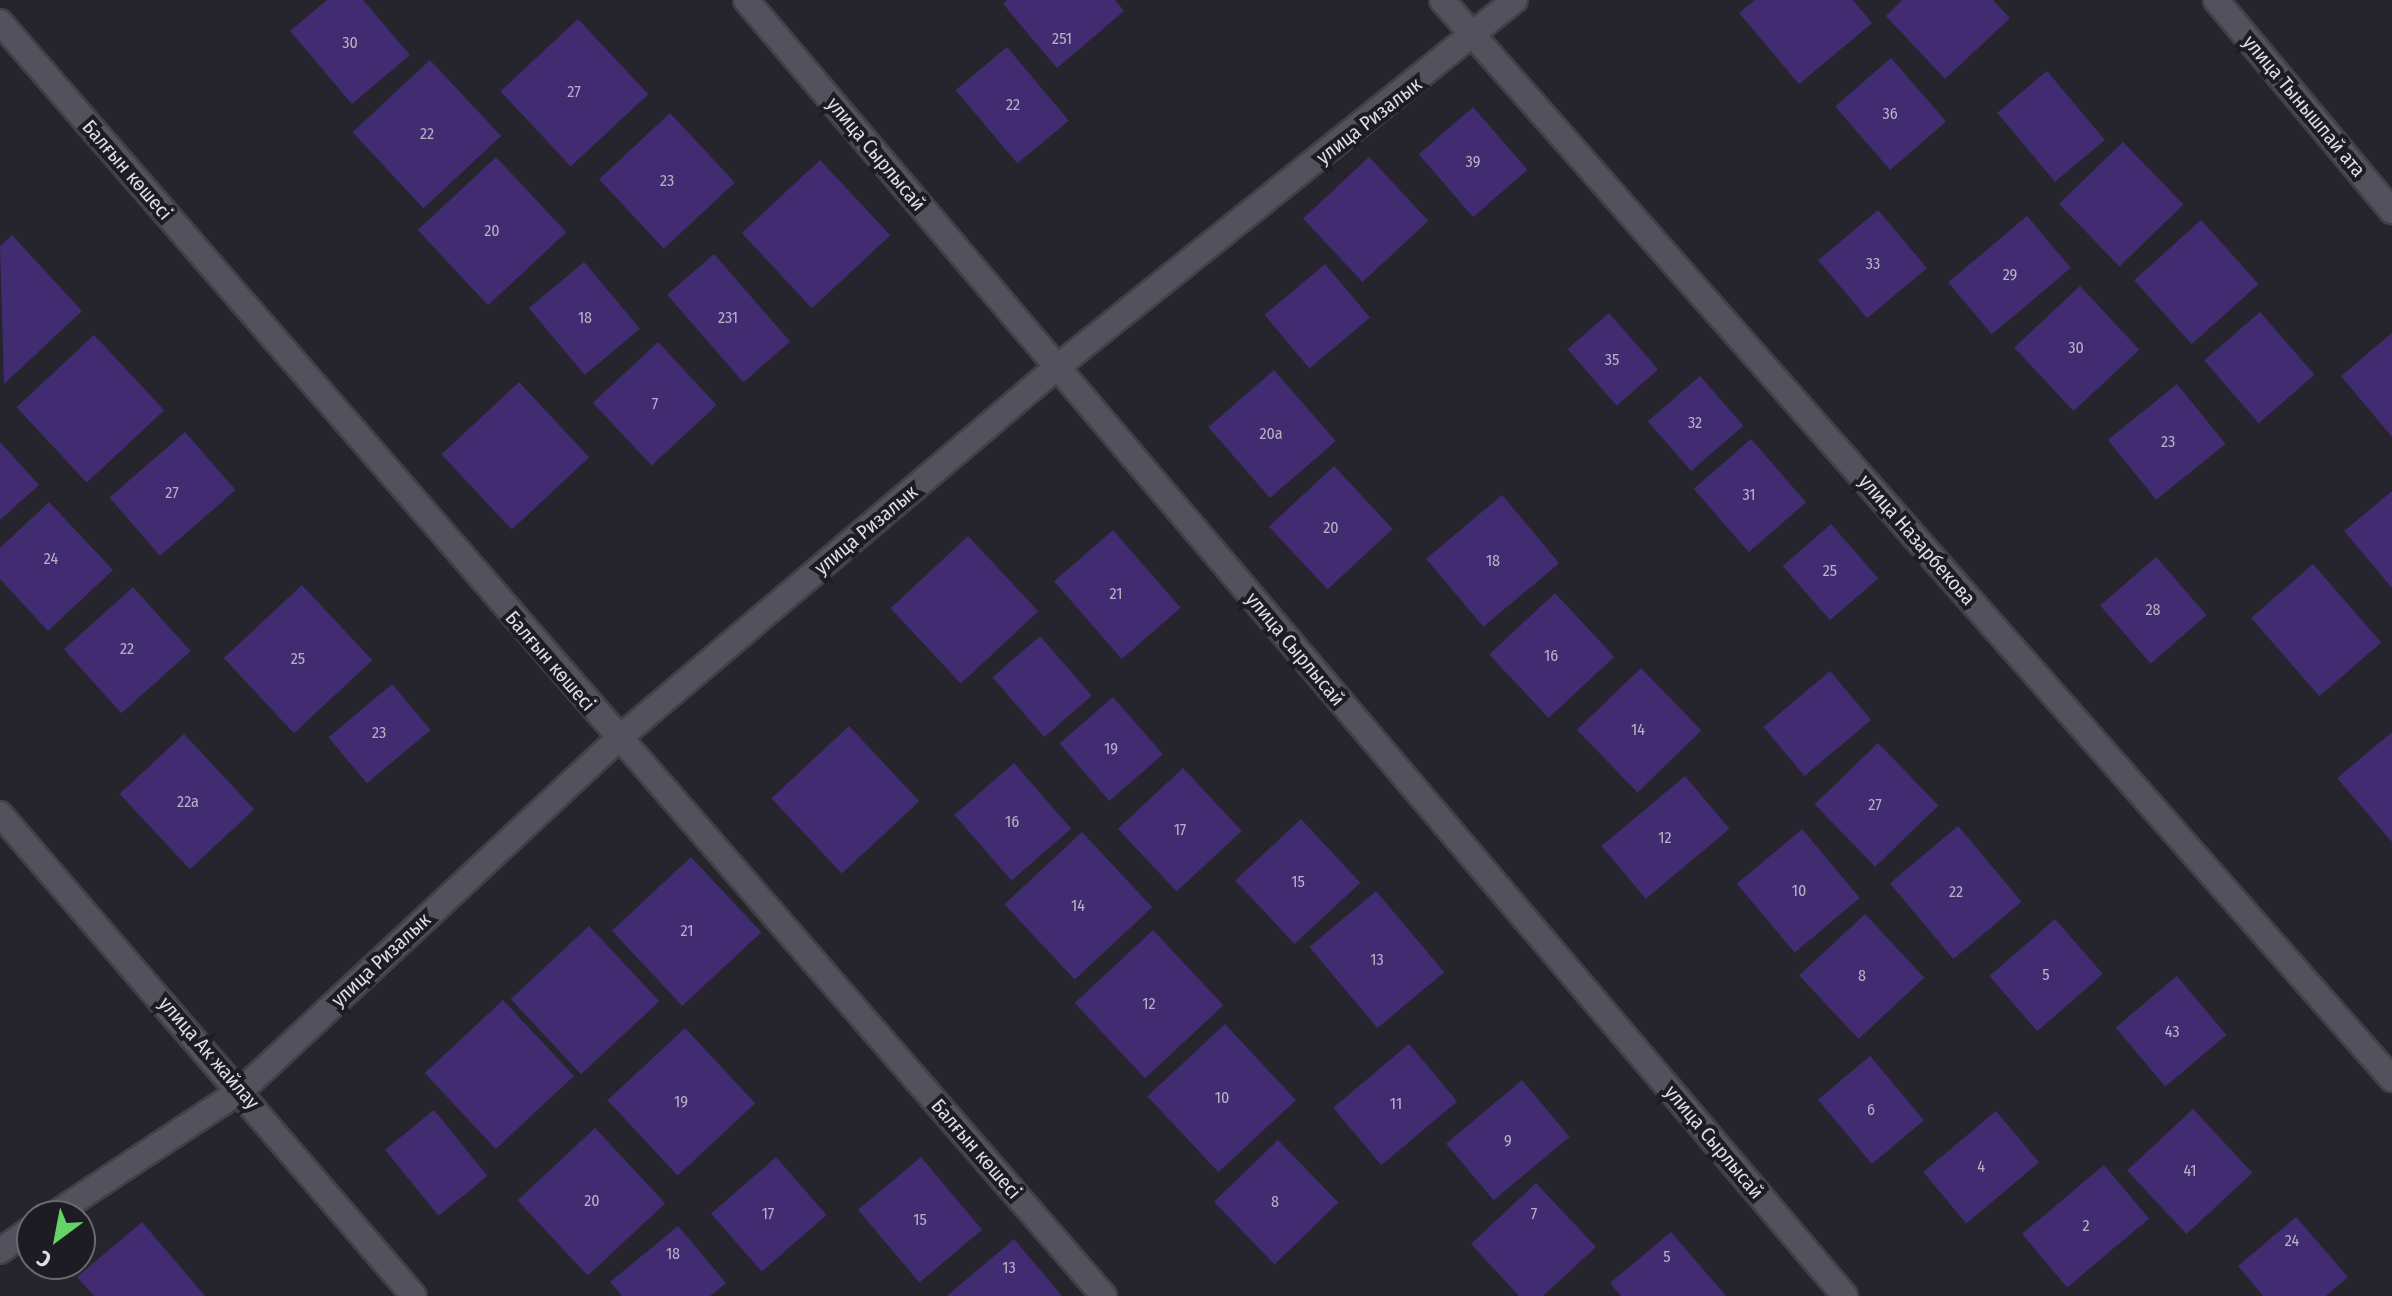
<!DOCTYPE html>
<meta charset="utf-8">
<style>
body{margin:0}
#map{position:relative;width:2392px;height:1296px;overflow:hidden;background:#26242d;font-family:"Fira Sans Condensed",sans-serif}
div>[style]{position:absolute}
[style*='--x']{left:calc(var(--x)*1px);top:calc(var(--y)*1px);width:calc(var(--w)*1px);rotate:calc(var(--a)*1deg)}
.building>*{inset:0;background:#422c71;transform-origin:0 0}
.roads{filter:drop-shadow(2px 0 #414046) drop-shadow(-2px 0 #414046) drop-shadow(0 2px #414046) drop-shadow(0 -2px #414046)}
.street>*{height:24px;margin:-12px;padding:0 12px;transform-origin:12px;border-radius:12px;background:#53515b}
span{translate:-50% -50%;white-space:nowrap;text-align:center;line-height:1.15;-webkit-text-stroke:8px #1d1b23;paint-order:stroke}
.number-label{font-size:16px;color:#b7b1c6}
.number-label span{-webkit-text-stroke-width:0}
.street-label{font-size:20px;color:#dedde3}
.north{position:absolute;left:16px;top:1200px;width:80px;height:80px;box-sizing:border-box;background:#1d1b23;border:2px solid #6a6970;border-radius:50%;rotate:212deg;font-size:22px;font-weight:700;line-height:32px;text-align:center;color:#dedde3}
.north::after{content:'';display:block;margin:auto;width:28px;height:36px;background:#64d468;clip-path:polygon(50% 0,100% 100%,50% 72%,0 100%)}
</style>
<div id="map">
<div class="building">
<div style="clip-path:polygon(327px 0,363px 0,410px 55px,352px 104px,290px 31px)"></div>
<div style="clip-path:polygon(1007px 0,1115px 0,1124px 11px,1057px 68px,1003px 4px)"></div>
<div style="clip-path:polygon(1755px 0,1853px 0,1872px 23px,1799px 84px,1739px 13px)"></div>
<div style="clip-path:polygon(1902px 0,1993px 0,2010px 18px,1945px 79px,1886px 16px)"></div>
<div style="left:578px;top:19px;width:103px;height:106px;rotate:47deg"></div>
<div style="left:1007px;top:47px;width:96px;height:67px;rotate:50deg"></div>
<div style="left:1891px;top:58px;width:84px;height:74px;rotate:49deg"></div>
<div style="left:430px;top:60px;width:104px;height:106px;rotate:47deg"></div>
<div style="left:2047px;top:71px;width:90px;height:65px;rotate:50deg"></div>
<div style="left:1473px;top:107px;width:83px;height:72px;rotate:49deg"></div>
<div style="left:670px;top:113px;width:95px;height:97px;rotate:47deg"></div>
<div style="left:2123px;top:142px;width:87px;height:89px;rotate:46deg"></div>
<div style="left:496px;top:157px;width:103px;height:107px;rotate:47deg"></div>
<div style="left:1369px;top:157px;width:87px;height:90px;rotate:47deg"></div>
<div style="left:820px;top:160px;width:103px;height:107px;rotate:47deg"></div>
<div style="left:1878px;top:210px;width:76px;height:78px;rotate:50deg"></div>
<div style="left:2027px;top:216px;width:68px;height:103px;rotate:50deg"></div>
<div style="left:2201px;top:220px;width:86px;height:90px;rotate:48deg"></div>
<div style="clip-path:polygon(12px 235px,82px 311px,4px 384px,0 246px)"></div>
<div style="left:714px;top:254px;width:116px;height:62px;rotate:49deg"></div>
<div style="left:584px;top:262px;width:87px;height:72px;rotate:50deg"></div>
<div style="left:1325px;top:264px;width:70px;height:79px;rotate:50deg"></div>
<div style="left:2080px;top:286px;width:87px;height:90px;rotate:47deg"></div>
<div style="left:2260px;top:312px;width:83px;height:74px;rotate:49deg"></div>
<div style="left:1609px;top:313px;width:75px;height:55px;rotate:49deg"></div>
<div style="clip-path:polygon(2392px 333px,2392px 437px,2341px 376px)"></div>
<div style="left:94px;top:335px;width:103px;height:106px;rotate:47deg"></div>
<div style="left:658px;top:342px;width:86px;height:89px;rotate:47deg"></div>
<div style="left:1274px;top:370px;width:94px;height:87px;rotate:49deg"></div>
<div style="left:1700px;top:376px;width:66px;height:69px;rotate:49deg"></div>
<div style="left:519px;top:382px;width:103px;height:106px;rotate:47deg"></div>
<div style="left:2177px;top:384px;width:77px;height:89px;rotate:51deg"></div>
<div style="left:185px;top:432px;width:77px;height:100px;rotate:49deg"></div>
<div style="left:1751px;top:439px;width:84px;height:76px;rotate:49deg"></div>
<div style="clip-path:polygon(0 442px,39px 485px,0 520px)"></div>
<div style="left:1334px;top:466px;width:86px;height:89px;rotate:47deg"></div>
<div style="clip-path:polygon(2392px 491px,2392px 588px,2344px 531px)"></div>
<div style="left:1502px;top:495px;width:89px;height:99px;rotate:50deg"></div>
<div style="clip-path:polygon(49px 502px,113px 570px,48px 631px,0 579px,0 548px)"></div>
<div style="left:1831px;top:524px;width:72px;height:64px;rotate:49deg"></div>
<div style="left:1113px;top:530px;width:103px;height:78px;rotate:49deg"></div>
<div style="left:968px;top:536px;width:103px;height:106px;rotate:47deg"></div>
<div style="left:2156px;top:557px;width:77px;height:74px;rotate:49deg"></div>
<div style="left:2313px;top:564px;width:104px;height:82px;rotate:49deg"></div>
<div style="left:302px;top:585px;width:103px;height:107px;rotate:47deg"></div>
<div style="left:133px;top:587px;width:86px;height:93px;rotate:48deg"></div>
<div style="left:1555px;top:593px;width:87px;height:90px;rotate:47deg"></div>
<div style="left:1040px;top:636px;width:79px;height:63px;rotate:49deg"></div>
<div style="left:1641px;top:668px;width:87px;height:89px;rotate:46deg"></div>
<div style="left:1830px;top:671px;width:64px;height:87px;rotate:50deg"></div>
<div style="left:392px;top:684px;width:60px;height:83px;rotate:50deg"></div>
<div style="left:1113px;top:697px;width:76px;height:71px;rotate:49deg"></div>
<div style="left:849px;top:726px;width:103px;height:106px;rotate:47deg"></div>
<div style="clip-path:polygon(2392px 732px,2392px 842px,2337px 778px)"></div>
<div style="left:184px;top:734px;width:103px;height:88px;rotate:47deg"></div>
<div style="left:1878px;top:743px;width:87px;height:88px;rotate:46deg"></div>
<div style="left:1014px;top:763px;width:87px;height:79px;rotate:49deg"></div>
<div style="left:1183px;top:768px;width:86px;height:89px;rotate:47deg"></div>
<div style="left:1685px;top:776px;width:69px;height:109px;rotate:50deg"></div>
<div style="left:1301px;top:819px;width:87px;height:90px;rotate:47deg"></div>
<div style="left:1958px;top:826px;width:99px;height:89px;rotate:50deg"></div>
<div style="left:1802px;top:829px;width:90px;height:85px;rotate:50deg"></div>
<div style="left:1082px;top:832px;width:103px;height:106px;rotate:47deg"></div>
<div style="left:691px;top:857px;width:103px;height:108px;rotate:47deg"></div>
<div style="left:1376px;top:891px;width:106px;height:87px;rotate:50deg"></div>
<div style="left:1865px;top:914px;width:87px;height:90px;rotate:47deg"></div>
<div style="left:2055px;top:919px;width:73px;height:87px;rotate:49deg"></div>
<div style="left:589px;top:926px;width:103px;height:107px;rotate:47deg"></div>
<div style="left:1153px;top:930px;width:103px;height:107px;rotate:47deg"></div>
<div style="left:2177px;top:976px;width:77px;height:80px;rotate:50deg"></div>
<div style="left:503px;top:1000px;width:104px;height:107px;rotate:47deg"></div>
<div style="left:1225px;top:1024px;width:104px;height:106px;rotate:47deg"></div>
<div style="left:685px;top:1028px;width:103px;height:106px;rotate:47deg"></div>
<div style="left:1409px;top:1044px;width:75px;height:99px;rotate:50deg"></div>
<div style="left:1870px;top:1056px;width:84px;height:68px;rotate:50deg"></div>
<div style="left:1522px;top:1080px;width:74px;height:99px;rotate:50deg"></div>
<div style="left:2193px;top:1109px;width:87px;height:90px;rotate:47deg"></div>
<div style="left:434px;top:1110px;width:85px;height:63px;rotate:51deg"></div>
<div style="left:1996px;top:1111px;width:67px;height:95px;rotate:50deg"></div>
<div style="left:595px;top:1128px;width:103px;height:106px;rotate:47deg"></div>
<div style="left:1278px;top:1140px;width:87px;height:89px;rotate:46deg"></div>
<div style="left:776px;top:1157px;width:77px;height:86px;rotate:49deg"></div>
<div style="left:921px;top:1157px;width:95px;height:82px;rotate:50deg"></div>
<div style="left:2104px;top:1165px;width:70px;height:107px;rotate:50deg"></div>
<div style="clip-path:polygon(1536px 1183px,1596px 1247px,1543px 1296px,1519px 1296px,1471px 1244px)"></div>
<div style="clip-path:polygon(2296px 1217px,2348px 1277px,2326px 1296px,2263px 1296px,2238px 1266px)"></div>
<div style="clip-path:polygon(142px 1222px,205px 1296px,94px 1296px,77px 1277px)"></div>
<div style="clip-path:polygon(678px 1226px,726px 1283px,710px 1296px,622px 1296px,610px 1282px)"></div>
<div style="clip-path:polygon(1671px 1232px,1726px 1296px,1621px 1296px,1610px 1283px)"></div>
<div style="clip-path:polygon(1014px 1239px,1062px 1296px,947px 1296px)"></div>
</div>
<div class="roads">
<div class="street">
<div style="--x:746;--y:0;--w:1699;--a:49.7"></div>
<div style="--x:1442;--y:0;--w:1438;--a:48.64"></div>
<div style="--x:2216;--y:0;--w:275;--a:50.2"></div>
<div style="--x:0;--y:22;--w:1686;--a:49.09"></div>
<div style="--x:0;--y:814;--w:635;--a:49.34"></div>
<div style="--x:52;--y:1216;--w:228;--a:-33.6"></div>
<div style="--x:242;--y:1090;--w:513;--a:-43.03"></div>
<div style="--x:617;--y:740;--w:575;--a:-40.28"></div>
<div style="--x:1056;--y:368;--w:588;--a:-38.72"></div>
<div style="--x:0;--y:1251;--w:39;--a:-35"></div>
</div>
</div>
<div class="number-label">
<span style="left:1062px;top:39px">251</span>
<span style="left:350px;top:43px">30</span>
<span style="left:574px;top:92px">27</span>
<span style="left:1013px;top:105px">22</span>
<span style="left:1890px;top:114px">36</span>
<span style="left:427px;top:134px">22</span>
<span style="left:1473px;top:162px">39</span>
<span style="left:667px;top:181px">23</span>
<span style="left:492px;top:231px">20</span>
<span style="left:1873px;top:264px">33</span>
<span style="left:2010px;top:275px">29</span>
<span style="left:585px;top:318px">18</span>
<span style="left:728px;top:318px">231</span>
<span style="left:2076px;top:348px">30</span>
<span style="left:1612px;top:360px">35</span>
<span style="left:655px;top:404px">7</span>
<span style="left:1695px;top:423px">32</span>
<span style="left:1271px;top:434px">20а</span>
<span style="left:2168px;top:442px">23</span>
<span style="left:172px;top:493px">27</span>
<span style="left:1749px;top:495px">31</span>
<span style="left:1331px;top:528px">20</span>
<span style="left:51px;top:559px">24</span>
<span style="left:1493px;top:561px">18</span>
<span style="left:1830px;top:571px">25</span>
<span style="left:1116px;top:594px">21</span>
<span style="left:2153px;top:610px">28</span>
<span style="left:127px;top:649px">22</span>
<span style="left:1551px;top:656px">16</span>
<span style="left:298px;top:659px">25</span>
<span style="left:1638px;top:730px">14</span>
<span style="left:379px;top:733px">23</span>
<span style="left:1111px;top:749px">19</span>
<span style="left:188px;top:802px">22а</span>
<span style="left:1875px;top:805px">27</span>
<span style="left:1012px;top:822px">16</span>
<span style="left:1180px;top:830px">17</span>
<span style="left:1665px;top:838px">12</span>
<span style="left:1298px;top:882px">15</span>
<span style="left:1799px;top:891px">10</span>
<span style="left:1956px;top:892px">22</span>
<span style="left:1078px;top:906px">14</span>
<span style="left:687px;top:931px">21</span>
<span style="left:1377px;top:960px">13</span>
<span style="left:2046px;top:975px">5</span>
<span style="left:1862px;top:976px">8</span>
<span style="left:1149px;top:1004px">12</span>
<span style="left:2172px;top:1032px">43</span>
<span style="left:1222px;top:1098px">10</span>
<span style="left:681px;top:1102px">19</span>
<span style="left:1396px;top:1104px">11</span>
<span style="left:1871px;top:1110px">6</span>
<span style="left:1508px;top:1141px">9</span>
<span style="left:1981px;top:1167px">4</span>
<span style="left:2190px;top:1171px">41</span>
<span style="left:592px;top:1201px">20</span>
<span style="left:1275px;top:1202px">8</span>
<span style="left:768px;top:1214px">17</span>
<span style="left:1534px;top:1214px">7</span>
<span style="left:920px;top:1220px">15</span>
<span style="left:2086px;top:1226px">2</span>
<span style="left:2292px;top:1241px">24</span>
<span style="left:673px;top:1254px">18</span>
<span style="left:1667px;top:1257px">5</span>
<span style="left:1009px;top:1268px">13</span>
</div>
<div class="street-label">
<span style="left:2304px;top:106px;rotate:50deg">улица Тынышпай ата</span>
<span style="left:1369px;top:121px;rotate:-38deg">улица Ризалык</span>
<span style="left:876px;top:154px;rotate:50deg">улица Сырлысай</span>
<span style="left:127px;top:170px;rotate:49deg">Балғын көшесі</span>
<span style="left:866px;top:530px;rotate:-40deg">улица Ризалык</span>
<span style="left:1917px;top:540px;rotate:49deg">улица Назарбекова</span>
<span style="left:1295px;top:649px;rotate:50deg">улица Сырлысай</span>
<span style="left:550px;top:661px;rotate:49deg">Балғын көшесі</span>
<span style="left:381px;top:960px;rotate:-43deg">улица Ризалык</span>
<span style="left:209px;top:1053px;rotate:49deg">улица Ак жайлау</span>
<span style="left:1714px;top:1142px;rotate:50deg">улица Сырлысай</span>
<span style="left:976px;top:1149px;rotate:49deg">Балғын көшесі</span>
</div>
<div class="north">С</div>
</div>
